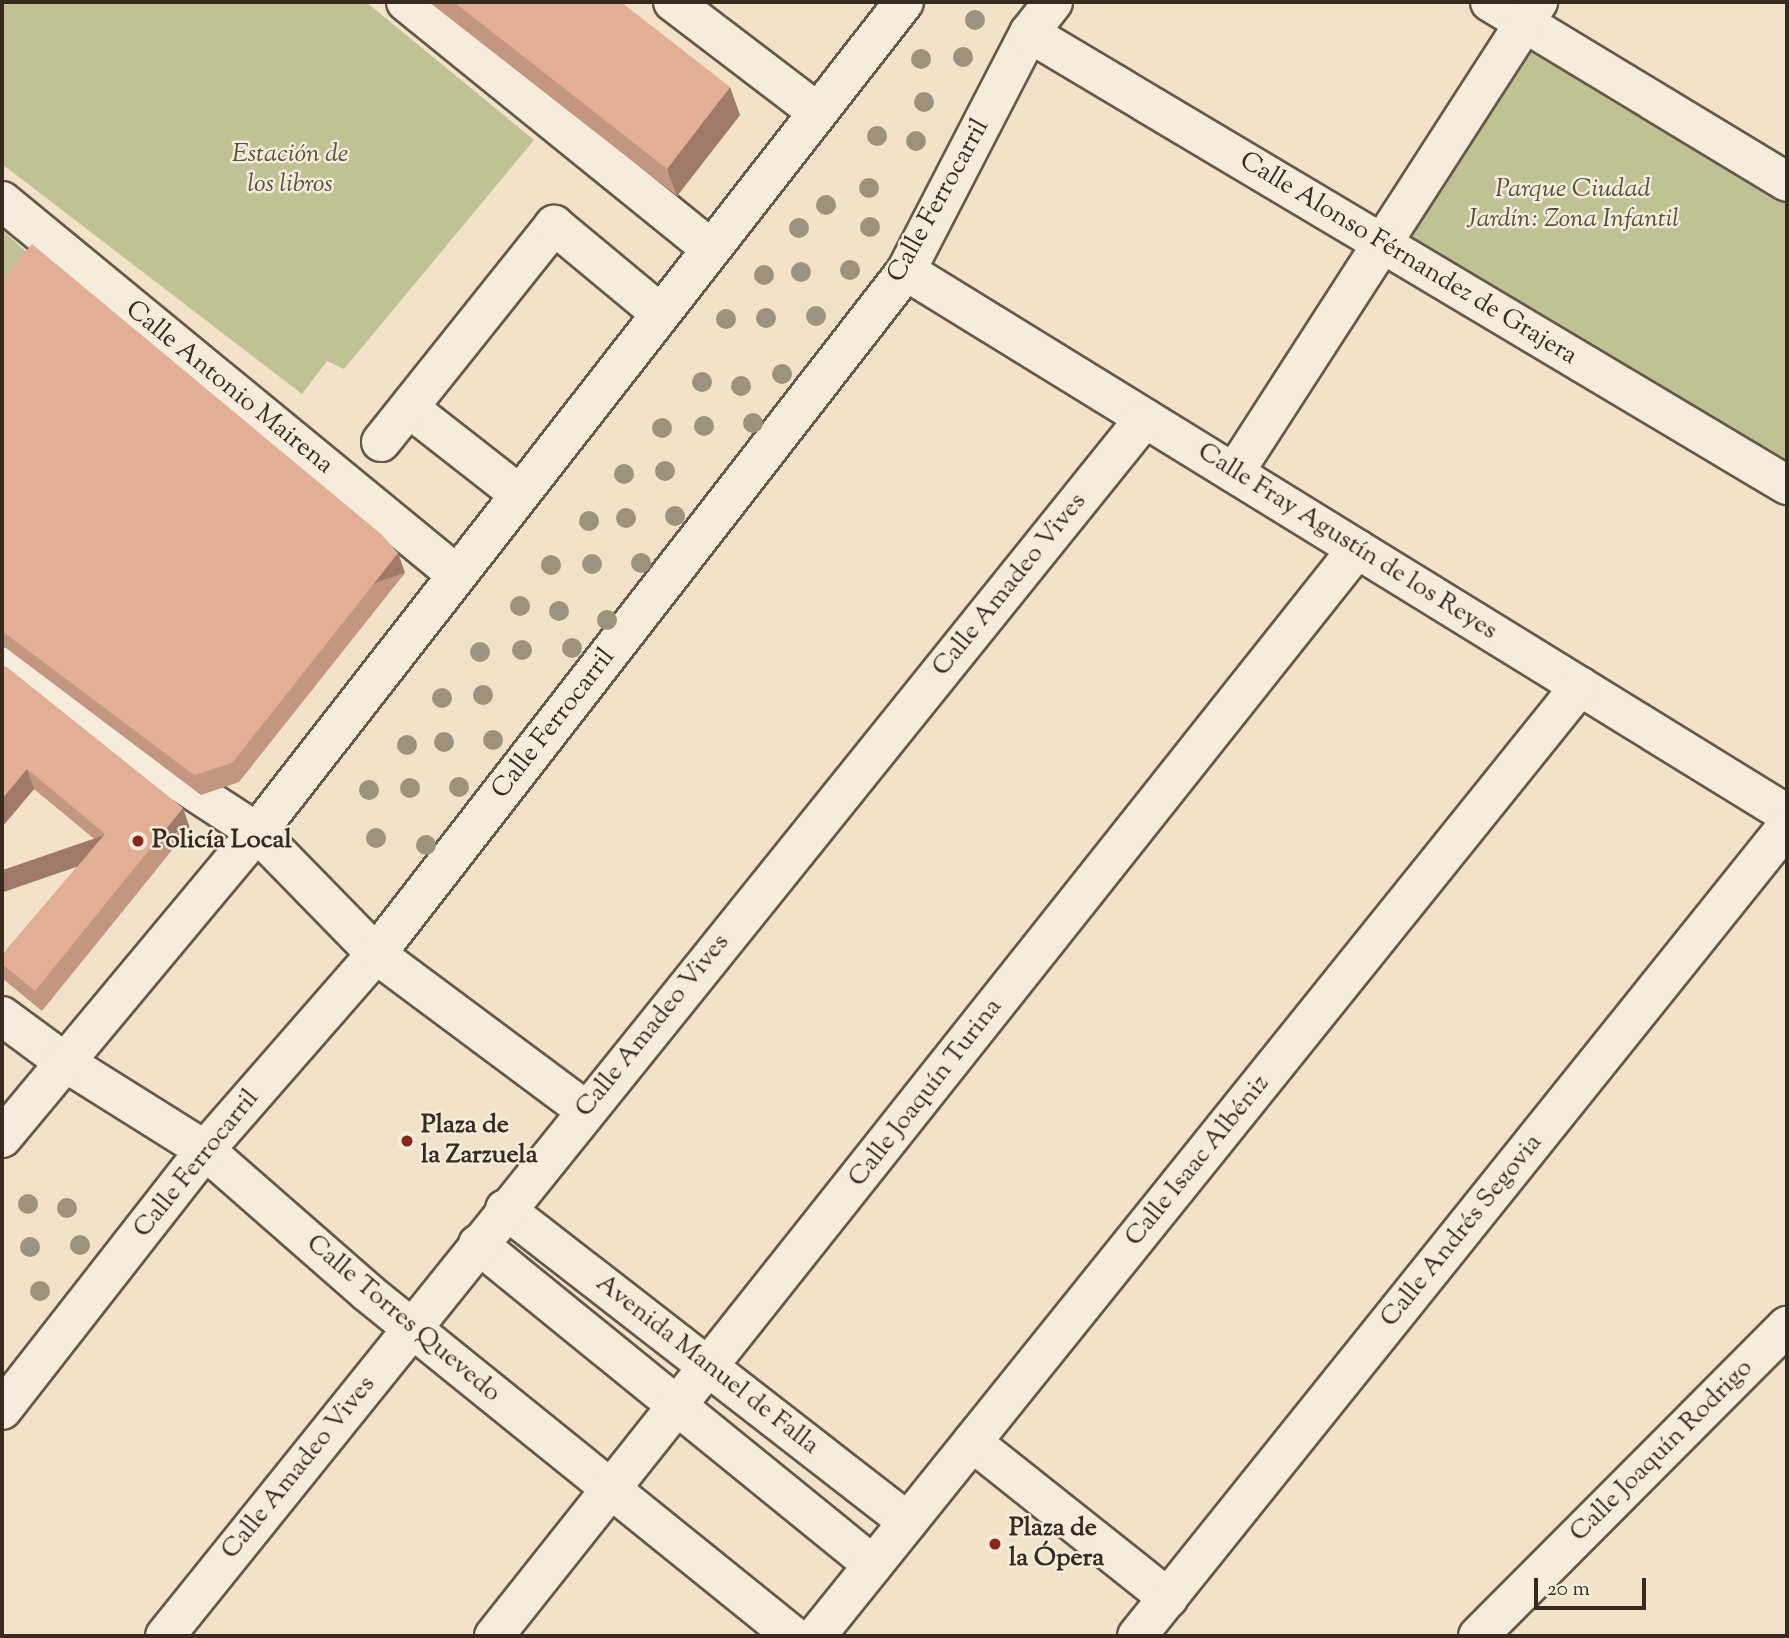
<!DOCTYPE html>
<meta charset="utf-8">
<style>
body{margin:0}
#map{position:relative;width:1789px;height:1638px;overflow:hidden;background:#f1e2c8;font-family:"Sorts Mill Goudy",serif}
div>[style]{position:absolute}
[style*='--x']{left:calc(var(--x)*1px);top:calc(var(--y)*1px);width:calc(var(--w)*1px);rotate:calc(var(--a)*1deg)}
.green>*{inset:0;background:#bfc293}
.roads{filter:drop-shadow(2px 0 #665949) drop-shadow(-2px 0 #665949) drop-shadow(0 2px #665949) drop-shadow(0 -2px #665949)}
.minor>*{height:38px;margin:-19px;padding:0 19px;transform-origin:19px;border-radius:19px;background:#f6ecdb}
.trees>*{width:20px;height:20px;margin:-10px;border-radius:50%;background:#9d927b}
.wall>*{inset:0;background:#c3967f}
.shaded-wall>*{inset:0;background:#9f7a68;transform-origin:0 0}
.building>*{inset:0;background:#e3af94}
.dots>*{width:19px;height:19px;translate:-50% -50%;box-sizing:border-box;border:4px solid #f6ecdb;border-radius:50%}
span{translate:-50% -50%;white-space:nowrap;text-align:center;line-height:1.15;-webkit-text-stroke:5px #f6ecdb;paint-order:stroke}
.park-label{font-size:26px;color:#59513c;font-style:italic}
.street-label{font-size:26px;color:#372b1f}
.poi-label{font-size:26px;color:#372b1f;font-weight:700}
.left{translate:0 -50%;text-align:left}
.frame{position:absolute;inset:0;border:4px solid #372b1f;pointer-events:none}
.scale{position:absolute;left:1534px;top:1578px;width:112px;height:32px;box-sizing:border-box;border:4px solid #372b1f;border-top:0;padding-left:9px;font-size:21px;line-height:24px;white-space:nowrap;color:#372b1f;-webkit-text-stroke:5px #f6ecdb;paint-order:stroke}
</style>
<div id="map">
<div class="green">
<div style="clip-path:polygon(2px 2px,366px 2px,534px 140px,344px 369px,327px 361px,302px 394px,2px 164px)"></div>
<div style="clip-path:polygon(1524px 23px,1787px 182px,1787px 485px,1383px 245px)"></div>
<div style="clip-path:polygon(2px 230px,40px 264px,2px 310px)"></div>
</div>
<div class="roads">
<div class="minor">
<div style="--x:406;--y:2;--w:391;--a:39"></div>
<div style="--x:673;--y:2;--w:180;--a:37.3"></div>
<div style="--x:1490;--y:2;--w:347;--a:31.2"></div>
<div style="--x:1029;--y:33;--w:883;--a:30.81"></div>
<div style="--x:2;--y:201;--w:589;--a:39.42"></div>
<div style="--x:906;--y:271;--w:1035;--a:31.65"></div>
<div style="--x:409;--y:408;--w:140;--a:38"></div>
<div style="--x:381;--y:442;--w:278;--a:-51.4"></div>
<div style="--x:554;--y:225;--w:138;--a:39.7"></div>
<div style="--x:1234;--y:473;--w:561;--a:-57.16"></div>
<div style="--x:2;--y:666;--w:304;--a:33.1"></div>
<div style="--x:257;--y:832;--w:170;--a:45.7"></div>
<div style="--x:376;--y:954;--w:261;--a:36.7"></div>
<div style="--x:2;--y:1016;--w:76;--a:36.4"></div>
<div style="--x:63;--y:1061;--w:168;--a:32.1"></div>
<div style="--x:205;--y:1150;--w:215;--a:41.2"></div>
<div style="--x:367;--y:1292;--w:548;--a:38.92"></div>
<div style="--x:2;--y:1138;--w:398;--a:-50.2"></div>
<div style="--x:257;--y:832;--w:1052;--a:-52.06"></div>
<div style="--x:505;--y:1209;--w:510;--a:37.84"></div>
<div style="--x:478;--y:1244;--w:509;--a:39.1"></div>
<div style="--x:2;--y:1410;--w:330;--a:-52"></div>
<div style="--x:205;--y:1150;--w:260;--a:-48.9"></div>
<div style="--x:376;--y:954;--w:865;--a:-52.19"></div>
<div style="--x:906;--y:271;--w:268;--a:-62.7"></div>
<div style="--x:1029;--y:33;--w:39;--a:-52"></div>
<div style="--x:972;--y:1442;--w:251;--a:38.5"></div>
<div style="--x:165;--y:1636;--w:1563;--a:-51.18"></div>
<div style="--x:494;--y:1636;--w:1388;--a:-51.55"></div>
<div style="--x:816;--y:1636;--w:1219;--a:-51.19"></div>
<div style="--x:1137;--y:1636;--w:1039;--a:-51.25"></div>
<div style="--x:1478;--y:1636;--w:438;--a:-45.1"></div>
</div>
</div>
<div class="trees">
<div style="left:975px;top:20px"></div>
<div style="left:963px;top:57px"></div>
<div style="left:921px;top:59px"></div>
<div style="left:924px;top:102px"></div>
<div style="left:877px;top:136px"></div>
<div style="left:916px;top:141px"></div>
<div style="left:869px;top:188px"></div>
<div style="left:826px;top:205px"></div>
<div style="left:870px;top:227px"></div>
<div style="left:799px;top:228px"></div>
<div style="left:850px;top:270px"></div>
<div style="left:801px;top:272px"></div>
<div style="left:764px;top:275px"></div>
<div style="left:816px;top:316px"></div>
<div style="left:766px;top:318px"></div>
<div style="left:726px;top:319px"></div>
<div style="left:782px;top:374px"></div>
<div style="left:702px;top:382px"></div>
<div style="left:741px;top:386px"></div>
<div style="left:753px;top:423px"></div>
<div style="left:704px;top:426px"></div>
<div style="left:662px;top:428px"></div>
<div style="left:665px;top:471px"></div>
<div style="left:624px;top:474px"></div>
<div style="left:675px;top:516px"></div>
<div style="left:626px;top:518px"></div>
<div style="left:589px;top:521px"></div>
<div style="left:641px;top:563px"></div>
<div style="left:592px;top:564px"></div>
<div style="left:551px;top:565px"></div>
<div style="left:520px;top:606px"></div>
<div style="left:559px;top:611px"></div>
<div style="left:607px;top:620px"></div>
<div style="left:572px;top:648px"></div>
<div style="left:522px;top:650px"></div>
<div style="left:480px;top:652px"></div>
<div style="left:483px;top:695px"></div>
<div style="left:442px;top:698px"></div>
<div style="left:493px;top:740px"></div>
<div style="left:444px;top:742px"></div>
<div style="left:407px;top:745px"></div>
<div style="left:459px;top:787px"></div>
<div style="left:410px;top:788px"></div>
<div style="left:369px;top:790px"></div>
<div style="left:376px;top:838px"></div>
<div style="left:426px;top:845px"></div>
<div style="left:28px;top:1204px"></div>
<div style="left:67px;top:1208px"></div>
<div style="left:80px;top:1245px"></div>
<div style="left:30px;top:1247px"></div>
<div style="left:40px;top:1291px"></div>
</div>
<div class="wall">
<div style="clip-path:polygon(429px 2px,621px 2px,740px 115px,677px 196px)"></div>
<div style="clip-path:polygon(2px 281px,398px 553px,405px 573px,239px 782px,201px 795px,2px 645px)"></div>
<div style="clip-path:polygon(2px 665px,190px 828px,42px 1011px,2px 978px,2px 953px,3px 954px,98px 842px,34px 789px,2px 827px)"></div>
</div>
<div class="shaded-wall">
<div style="clip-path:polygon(730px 87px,740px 115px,677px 196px,667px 169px)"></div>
<div style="left:398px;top:553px;width:21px;height:268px;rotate:71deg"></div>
<div style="clip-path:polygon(27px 769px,34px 789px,2px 827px,2px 799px)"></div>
<div style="left:183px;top:808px;width:21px;height:235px;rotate:71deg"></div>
</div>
<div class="building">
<div style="clip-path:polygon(454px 2px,621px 2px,730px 87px,667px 169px)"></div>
<div style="clip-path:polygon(32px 244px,381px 534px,398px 553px,232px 763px,194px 775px,2px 631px,2px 281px)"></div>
<div style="clip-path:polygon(2px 665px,8px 668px,183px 808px,35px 991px,2px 964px,2px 953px,3px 954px,105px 834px,27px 769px,2px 799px)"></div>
</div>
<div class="dots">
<div style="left:138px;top:841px;background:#8f2418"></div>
<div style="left:407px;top:1141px;background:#8f2418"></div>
<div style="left:995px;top:1544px;background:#8f2418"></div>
</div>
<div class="park-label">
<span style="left:290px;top:170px">Estación de<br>los libros</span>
<span style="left:1573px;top:205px">Parque Ciudad<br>Jardín: Zona Infantil</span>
</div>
<div class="street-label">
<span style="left:939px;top:201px;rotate:-61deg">Calle Ferrocarril</span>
<span style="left:1408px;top:259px;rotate:31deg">Calle Alonso Férnandez de Grajera</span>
<span style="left:229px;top:388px;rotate:39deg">Calle Antonio Mairena</span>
<span style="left:1347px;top:542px;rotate:32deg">Calle Fray Agustín de los Reyes</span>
<span style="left:1010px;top:585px;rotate:-51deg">Calle Amadeo Vives</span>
<span style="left:554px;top:724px;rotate:-52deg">Calle Ferrocarril</span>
<span style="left:653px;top:1026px;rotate:-51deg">Calle Amadeo Vives</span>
<span style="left:926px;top:1093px;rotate:-52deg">Calle Joaquín Turina</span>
<span style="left:1198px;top:1161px;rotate:-51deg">Calle Isaac Albéniz</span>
<span style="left:197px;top:1164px;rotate:-51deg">Calle Ferrocarril</span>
<span style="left:1462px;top:1231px;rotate:-51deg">Calle Andrés Segovia</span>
<span style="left:403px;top:1319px;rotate:40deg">Calle Torres Quevedo</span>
<span style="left:707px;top:1365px;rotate:38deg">Avenida Manuel de Falla</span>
<span style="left:1662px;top:1451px;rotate:-45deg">Calle Joaquín Rodrigo</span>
<span style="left:299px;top:1468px;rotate:-51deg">Calle Amadeo Vives</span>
</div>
<div class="poi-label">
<span class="left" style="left:152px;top:841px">Policía Local</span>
<span class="left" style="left:421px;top:1141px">Plaza de<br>la Zarzuela</span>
<span class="left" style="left:1009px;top:1544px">Plaza de<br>la Ópera</span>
</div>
<div class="frame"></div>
<div class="scale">20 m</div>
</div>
